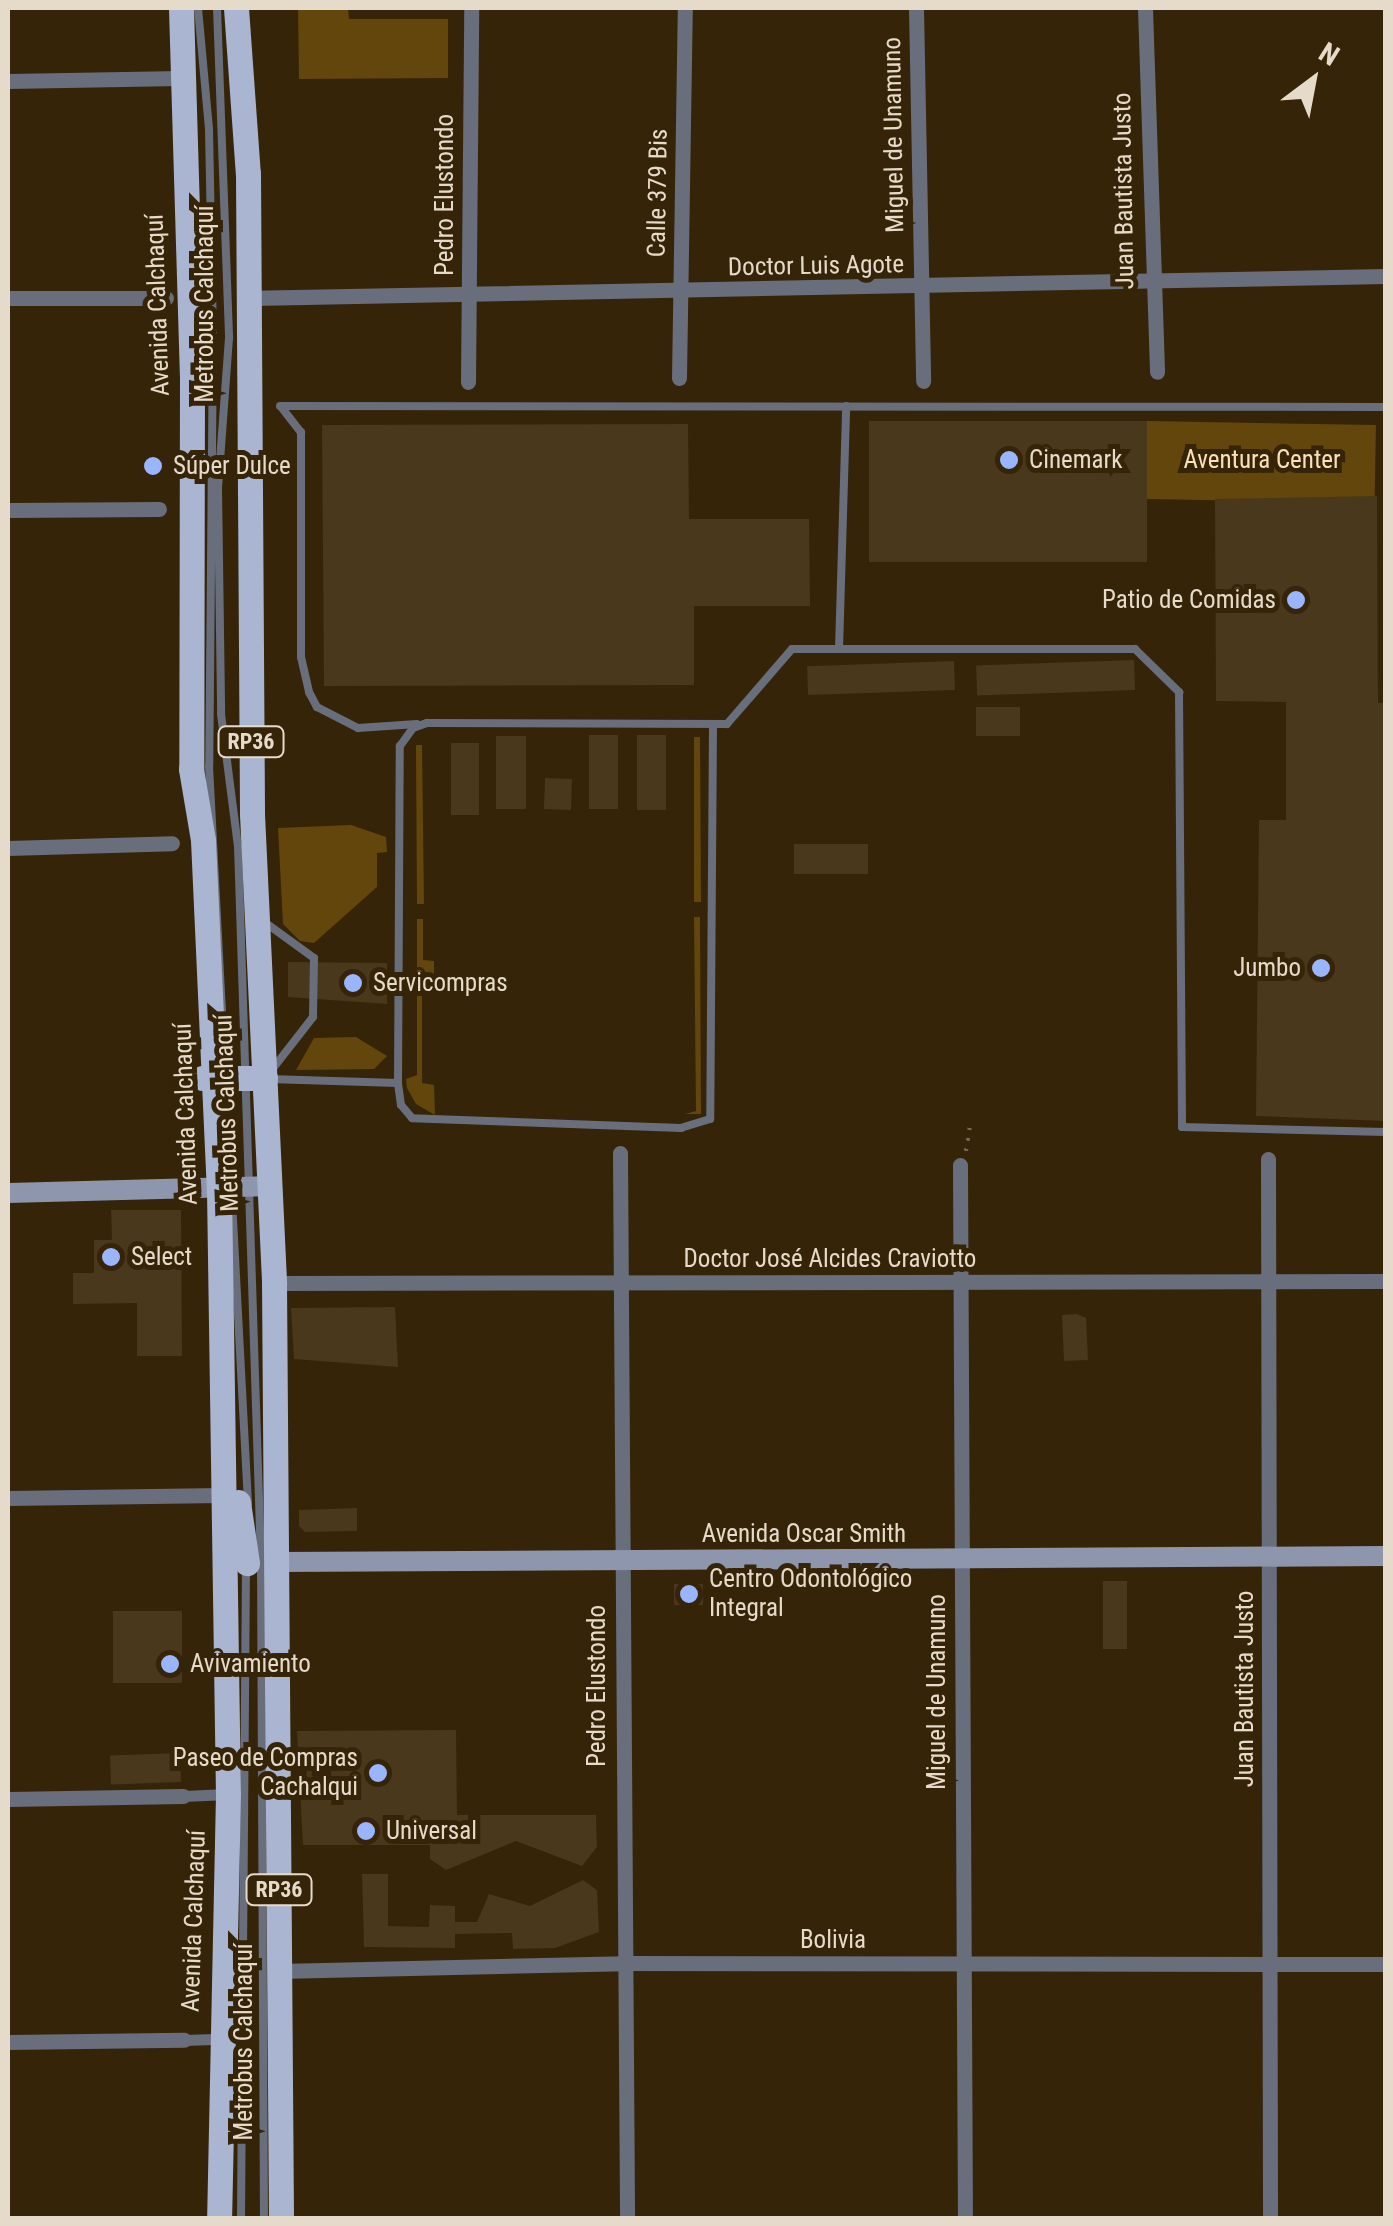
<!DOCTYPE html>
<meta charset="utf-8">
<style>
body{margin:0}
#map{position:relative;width:1393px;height:2226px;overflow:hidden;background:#352407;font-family:"Roboto Condensed",sans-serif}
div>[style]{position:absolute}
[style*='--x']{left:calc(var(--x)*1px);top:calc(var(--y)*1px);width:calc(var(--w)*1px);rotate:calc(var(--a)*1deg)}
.green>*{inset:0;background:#63460b;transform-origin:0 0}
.building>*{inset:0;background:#49381b;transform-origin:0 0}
.path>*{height:4px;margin-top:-2px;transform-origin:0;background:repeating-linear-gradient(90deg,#76674f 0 2.5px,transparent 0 10.5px)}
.service>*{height:8px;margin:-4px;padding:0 4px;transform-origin:4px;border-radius:4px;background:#686e7c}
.pedestrian>*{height:11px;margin:-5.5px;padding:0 5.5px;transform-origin:5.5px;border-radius:5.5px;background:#686e7c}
.minor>*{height:15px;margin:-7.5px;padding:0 7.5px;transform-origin:7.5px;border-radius:7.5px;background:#686e7c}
.secondary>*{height:20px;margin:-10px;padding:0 10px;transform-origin:10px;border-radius:10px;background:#8d96ac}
.primary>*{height:25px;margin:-12.5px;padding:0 12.5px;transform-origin:12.5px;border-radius:12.5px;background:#a9b5d1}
.dots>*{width:28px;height:28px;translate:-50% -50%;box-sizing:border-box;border:5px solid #352407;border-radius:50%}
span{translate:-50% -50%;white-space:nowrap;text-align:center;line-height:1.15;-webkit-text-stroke:10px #352407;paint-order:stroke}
.shield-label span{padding:2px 8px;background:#352407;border:2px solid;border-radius:8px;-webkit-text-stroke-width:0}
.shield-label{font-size:22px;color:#e6dbcb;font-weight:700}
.street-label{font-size:25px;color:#e6dbcb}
.poi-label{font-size:25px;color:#e6dbcb}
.left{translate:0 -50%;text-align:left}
.right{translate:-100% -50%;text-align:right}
.park-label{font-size:25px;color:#fae0b8}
.frame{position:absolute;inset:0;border:10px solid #e6dbcb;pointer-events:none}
.north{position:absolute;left:1263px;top:30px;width:100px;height:100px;-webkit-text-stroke:8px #352407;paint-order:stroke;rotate:32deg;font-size:28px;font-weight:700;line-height:40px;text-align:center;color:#e6dbcb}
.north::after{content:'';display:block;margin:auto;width:35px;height:45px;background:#e6dbcb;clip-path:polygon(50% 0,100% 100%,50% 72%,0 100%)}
</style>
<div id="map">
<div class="green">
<div style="clip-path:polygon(298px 8px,348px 8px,349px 19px,448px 19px,448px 78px,299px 79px)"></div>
<div style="left:1147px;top:421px;width:229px;height:78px;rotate:1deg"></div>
<div style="clip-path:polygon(694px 737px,700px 737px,701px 902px,694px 902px)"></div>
<div style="clip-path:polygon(416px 745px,422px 745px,424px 904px,417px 904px)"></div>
<div style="clip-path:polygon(351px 825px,386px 837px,387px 852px,377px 853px,377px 887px,314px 943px,300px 941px,283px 924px,278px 828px)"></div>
<div style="clip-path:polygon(694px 917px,700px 917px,701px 1114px,685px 1114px,696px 1111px)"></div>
<div style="clip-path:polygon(417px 919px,423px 919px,423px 960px,434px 961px,434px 975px,422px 976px,422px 1083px,434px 1085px,435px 1115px,416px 1104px,407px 1088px,406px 1079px,417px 1075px)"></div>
<div style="clip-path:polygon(356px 1037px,387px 1056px,374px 1069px,296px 1070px,314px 1038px)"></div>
</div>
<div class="building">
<div style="left:869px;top:421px;width:278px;height:141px"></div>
<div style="clip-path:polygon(688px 424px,689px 519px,809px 519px,810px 606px,694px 606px,694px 685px,324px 686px,322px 425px)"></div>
<div style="clip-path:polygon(1377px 496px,1378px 703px,1386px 703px,1386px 1121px,1256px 1116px,1259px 820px,1286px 820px,1286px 702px,1216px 701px,1215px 499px)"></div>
<div style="left:1134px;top:660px;width:30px;height:158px;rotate:88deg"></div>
<div style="left:954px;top:661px;width:29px;height:147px;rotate:88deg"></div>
<div style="left:976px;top:707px;width:44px;height:29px"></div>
<div style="left:589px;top:735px;width:29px;height:74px"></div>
<div style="left:637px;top:735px;width:29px;height:75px"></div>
<div style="left:496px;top:736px;width:30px;height:73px"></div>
<div style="left:451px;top:743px;width:28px;height:72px"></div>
<div style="left:545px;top:778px;width:27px;height:31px;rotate:2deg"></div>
<div style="left:868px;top:844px;width:30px;height:74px;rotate:90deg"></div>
<div style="clip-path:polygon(288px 962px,387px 963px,387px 1004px,288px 997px)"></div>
<div style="clip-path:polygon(111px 1210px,181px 1210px,182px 1356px,137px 1356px,137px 1303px,73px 1304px,73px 1273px,94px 1273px,94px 1240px,112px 1240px)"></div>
<div style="clip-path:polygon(395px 1307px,398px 1367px,294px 1359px,291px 1308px)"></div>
<div style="clip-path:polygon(1077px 1314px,1086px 1318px,1088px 1360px,1064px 1361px,1062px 1315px)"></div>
<div style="clip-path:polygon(357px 1508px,357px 1531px,305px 1532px,299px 1526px,299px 1510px)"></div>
<div style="left:1103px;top:1581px;width:24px;height:68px"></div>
<div style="left:674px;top:1584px;width:29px;height:21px"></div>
<div style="left:113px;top:1611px;width:69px;height:72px"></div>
<div style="clip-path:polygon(456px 1730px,457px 1815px,596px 1815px,597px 1847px,582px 1866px,516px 1841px,446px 1870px,430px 1859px,430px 1845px,303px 1845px,297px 1731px)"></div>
<div style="left:180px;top:1753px;width:29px;height:70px;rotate:88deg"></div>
<div style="clip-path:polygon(362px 1874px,388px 1874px,388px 1926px,429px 1927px,430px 1905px,455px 1906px,455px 1922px,477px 1922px,489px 1894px,530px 1906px,583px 1880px,597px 1890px,599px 1932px,555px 1948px,513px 1949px,512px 1933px,455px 1934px,455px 1948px,364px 1947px)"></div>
</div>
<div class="path">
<div style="--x:966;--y:1151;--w:24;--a:-81"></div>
</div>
<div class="service">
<div style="--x:198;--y:8;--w:121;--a:84.8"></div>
<div style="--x:209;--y:129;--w:207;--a:88.9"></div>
<div style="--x:213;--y:336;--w:430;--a:90.5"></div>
<div style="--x:209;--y:766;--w:739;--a:86.97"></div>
<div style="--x:217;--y:8;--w:330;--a:87.9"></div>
<div style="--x:229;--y:338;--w:150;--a:94.2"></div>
<div style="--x:218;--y:488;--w:226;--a:89.2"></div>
<div style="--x:221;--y:714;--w:133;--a:82.7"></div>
<div style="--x:238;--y:846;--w:716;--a:88.16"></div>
<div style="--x:261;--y:1562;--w:656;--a:89.74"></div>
<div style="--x:280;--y:406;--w:1106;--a:0.05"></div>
<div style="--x:282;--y:408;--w:31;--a:52"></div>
<div style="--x:301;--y:432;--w:225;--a:90"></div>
<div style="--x:301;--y:657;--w:36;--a:77"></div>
<div style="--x:309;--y:692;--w:17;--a:62"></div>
<div style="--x:317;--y:707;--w:46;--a:27.1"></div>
<div style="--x:358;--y:728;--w:59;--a:-3.9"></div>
<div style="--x:839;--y:649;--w:243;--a:-88.3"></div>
<div style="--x:713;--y:724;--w:395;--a:90.4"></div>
<div style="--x:710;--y:1119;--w:30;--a:163"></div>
<div style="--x:681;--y:1128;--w:269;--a:-177.9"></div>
<div style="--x:412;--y:1118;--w:17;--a:-130"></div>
<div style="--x:401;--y:1105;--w:22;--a:-98"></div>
<div style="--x:398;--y:1083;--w:337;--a:-89.7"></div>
<div style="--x:400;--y:746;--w:22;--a:-54"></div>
<div style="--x:413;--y:728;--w:15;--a:-20"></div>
<div style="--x:427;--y:723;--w:300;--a:0.2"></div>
<div style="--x:727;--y:724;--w:99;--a:-49.1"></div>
<div style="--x:792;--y:649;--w:343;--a:0"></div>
<div style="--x:1135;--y:649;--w:62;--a:44.3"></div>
<div style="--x:1179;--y:692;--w:435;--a:89.6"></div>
<div style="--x:1182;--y:1127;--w:204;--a:1.4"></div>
<div style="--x:263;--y:921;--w:63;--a:36"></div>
<div style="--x:314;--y:958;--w:59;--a:91"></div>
<div style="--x:313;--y:1017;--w:68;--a:127.9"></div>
<div style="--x:269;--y:1079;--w:129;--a:1.8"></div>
<div style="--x:241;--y:2218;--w:650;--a:-89.56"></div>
</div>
<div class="pedestrian">
<div style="--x:183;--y:1796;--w:45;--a:-2.5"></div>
<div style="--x:184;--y:2040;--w:37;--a:-2"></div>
</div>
<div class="minor">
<div style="--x:916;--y:8;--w:373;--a:88.9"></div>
<div style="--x:1145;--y:8;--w:364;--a:88.1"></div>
<div style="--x:8;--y:81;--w:173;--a:-1"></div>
<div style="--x:8;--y:298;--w:158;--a:0"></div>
<div style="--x:247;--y:298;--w:1139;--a:-1.11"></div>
<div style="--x:679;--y:378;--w:370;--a:-89.1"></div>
<div style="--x:468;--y:382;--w:374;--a:-89.5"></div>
<div style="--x:8;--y:510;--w:151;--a:-0.4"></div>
<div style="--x:8;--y:848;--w:164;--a:-1.7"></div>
<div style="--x:620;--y:1153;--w:1065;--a:89.62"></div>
<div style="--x:1268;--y:1159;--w:1059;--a:89.89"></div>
<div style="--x:960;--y:1165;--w:1053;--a:89.73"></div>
<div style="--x:274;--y:1283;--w:1112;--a:-0.1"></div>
<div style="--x:8;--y:1498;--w:214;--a:-0.8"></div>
<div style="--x:8;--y:1799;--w:175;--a:-1"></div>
<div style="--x:279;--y:1971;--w:345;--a:-1.3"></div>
<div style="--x:624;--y:1963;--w:762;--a:0.08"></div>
<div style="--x:8;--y:2042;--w:176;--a:-0.7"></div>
</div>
<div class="secondary">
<div style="--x:8;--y:1193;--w:261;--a:-1.5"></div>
<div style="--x:278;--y:1562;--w:1108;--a:-0.31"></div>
</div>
<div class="primary">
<div style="--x:181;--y:8;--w:367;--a:88.3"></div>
<div style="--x:192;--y:375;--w:394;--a:90.1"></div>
<div style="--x:191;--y:769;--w:72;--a:80.4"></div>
<div style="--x:203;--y:840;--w:350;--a:87.4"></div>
<div style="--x:219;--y:1190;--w:604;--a:89.15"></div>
<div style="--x:228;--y:1794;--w:424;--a:91.2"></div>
<div style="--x:236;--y:8;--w:166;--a:85.9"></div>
<div style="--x:248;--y:174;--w:640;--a:89.64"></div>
<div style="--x:252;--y:814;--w:470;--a:87.3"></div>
<div style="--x:274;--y:1283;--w:935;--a:89.57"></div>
<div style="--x:202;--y:1078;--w:63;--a:0"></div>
<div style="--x:238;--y:1502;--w:62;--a:81.6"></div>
</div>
<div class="dots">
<div style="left:1009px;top:460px;background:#98b5fd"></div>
<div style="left:153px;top:466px;background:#98b5fd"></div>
<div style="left:1296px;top:600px;background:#98b5fd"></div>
<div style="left:1321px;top:968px;background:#98b5fd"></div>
<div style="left:353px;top:983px;background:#98b5fd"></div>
<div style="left:111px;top:1257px;background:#98b5fd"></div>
<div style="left:689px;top:1594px;background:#98b5fd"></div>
<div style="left:170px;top:1664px;background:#98b5fd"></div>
<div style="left:378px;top:1773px;background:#98b5fd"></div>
<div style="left:366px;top:1831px;background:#98b5fd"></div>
</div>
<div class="shield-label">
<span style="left:251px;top:742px">RP36</span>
<span style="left:279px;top:1890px">RP36</span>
</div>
<div class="street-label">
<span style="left:894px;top:135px;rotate:-91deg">Miguel de Unamuno</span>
<span style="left:1124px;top:191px;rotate:-91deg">Juan Bautista Justo</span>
<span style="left:658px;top:193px;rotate:-89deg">Calle 379 Bis</span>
<span style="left:445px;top:195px;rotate:-90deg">Pedro Elustondo</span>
<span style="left:816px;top:266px;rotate:-1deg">Doctor Luis Agote</span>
<span style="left:205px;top:304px;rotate:-90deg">Metrobus Calchaquí</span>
<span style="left:158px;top:305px;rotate:-92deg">Avenida Calchaquí</span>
<span style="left:227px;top:1113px;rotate:-92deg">Metrobus Calchaquí</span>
<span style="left:186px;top:1114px;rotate:-92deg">Avenida Calchaquí</span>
<span style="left:830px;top:1259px">Doctor José Alcides Craviotto</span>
<span style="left:804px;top:1534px">Avenida Oscar Smith</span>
<span style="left:597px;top:1686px;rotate:-90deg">Pedro Elustondo</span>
<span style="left:1245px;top:1689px;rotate:-90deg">Juan Bautista Justo</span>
<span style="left:937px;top:1692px;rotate:-90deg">Miguel de Unamuno</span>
<span style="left:194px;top:1921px;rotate:-88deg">Avenida Calchaquí</span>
<span style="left:833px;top:1940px">Bolivia</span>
<span style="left:244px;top:2042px;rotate:-90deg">Metrobus Calchaquí</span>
</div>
<div class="poi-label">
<span class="left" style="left:1029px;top:460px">Cinemark</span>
<span class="left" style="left:173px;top:466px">Súper Dulce</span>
<span class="right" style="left:1276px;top:600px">Patio de Comidas</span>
<span class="right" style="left:1301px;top:968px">Jumbo</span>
<span class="left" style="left:373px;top:983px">Servicompras</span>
<span class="left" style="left:131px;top:1257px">Select</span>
<span class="left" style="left:709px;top:1594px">Centro Odontológico<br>Integral</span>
<span class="left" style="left:190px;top:1664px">Avivamiento</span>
<span class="right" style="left:358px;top:1773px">Paseo de Compras<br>Cachalqui</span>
<span class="left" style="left:386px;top:1831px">Universal</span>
</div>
<div class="park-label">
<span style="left:1262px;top:460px">Aventura Center</span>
</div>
<div class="frame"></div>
<div class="north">N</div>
</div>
